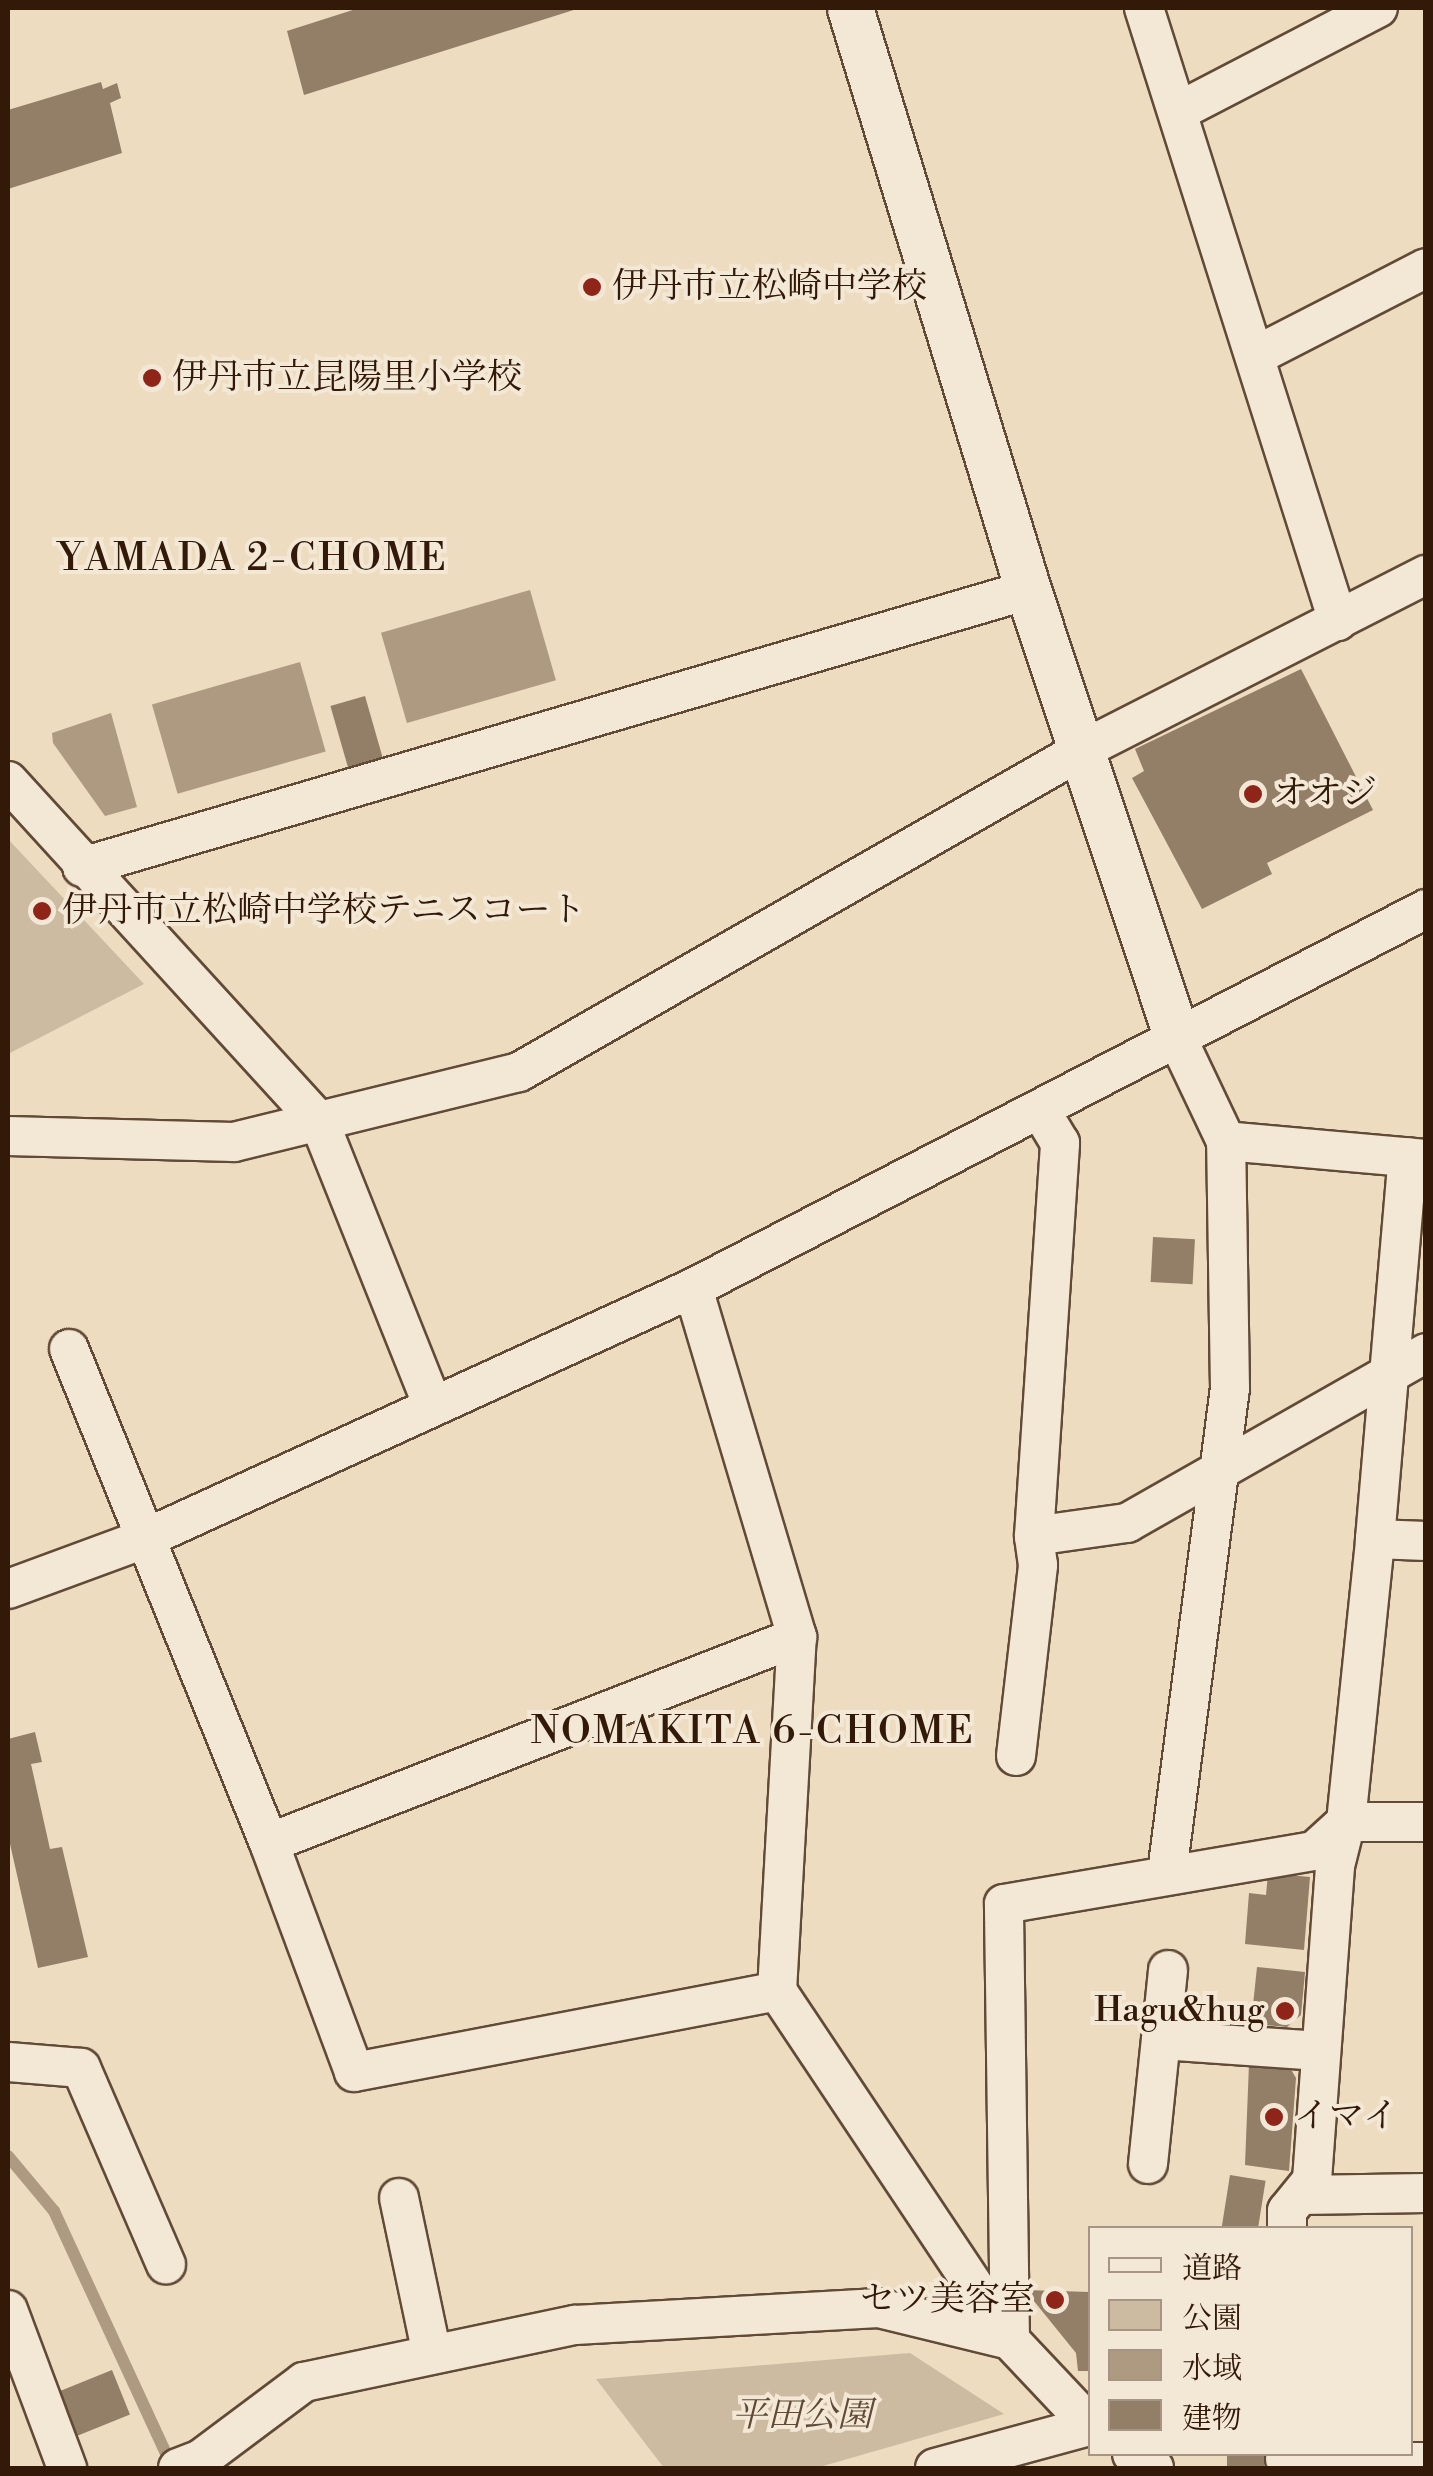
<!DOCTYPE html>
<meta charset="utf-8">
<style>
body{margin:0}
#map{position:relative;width:1433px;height:2476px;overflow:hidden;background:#eddcc0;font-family:"Libre Bodoni","Noto Serif JP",serif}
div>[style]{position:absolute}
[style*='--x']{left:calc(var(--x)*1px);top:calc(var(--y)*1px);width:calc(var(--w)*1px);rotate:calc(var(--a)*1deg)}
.green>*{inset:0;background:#cdbba1}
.water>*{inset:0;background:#ad9a81;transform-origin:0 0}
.stream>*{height:12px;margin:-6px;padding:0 6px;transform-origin:6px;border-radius:6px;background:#ad9a81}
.building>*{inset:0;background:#937e68;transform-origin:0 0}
.roads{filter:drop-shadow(2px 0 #614a36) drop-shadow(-2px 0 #614a36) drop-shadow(0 2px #614a36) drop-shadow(0 -2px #614a36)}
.minor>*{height:38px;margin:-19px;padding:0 19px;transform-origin:19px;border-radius:19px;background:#f3e8d6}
.tertiary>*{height:45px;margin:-22.5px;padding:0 22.5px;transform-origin:22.5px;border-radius:22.5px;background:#f3e8d6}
.dots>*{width:28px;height:28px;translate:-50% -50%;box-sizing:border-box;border:5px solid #f3e8d6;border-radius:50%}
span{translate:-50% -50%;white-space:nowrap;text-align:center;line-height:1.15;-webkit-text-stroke:8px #f3e8d6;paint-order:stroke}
.poi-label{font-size:35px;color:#321908}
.left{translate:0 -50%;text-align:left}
.right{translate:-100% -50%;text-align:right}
.park-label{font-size:35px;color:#604a36;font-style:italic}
.neighbourhood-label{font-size:38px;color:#321908;letter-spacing:2.5px}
.frame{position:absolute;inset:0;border:10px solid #321908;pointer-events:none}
.legend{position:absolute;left:1088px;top:2226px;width:325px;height:230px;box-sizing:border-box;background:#f3e8d6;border:2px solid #a69584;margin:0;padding:12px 18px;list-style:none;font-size:30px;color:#321908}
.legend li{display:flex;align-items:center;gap:20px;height:50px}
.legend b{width:50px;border:2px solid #a69584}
</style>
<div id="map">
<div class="green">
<div style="clip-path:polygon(8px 839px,144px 984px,8px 1054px)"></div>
<div style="clip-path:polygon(910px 2353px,1004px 2414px,816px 2468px,664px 2468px,596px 2379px)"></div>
</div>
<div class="water">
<div style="left:530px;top:590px;width:94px;height:155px;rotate:74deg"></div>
<div style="left:300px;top:662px;width:93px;height:154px;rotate:74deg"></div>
<div style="clip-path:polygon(111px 713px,137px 807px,105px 816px,53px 743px,52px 733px)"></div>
</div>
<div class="stream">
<div style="--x:8;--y:2156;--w:72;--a:50.1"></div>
<div style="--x:54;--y:2211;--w:283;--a:65.2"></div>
</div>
<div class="building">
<div style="clip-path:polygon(359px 8px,580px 8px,304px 95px,287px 31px)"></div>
<div style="clip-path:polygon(101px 82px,103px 89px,117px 83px,121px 98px,110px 103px,122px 153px,8px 189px,8px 110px)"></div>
<div style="clip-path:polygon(1301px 669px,1373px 810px,1267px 863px,1272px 874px,1202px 909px,1132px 778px,1144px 771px,1135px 749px)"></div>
<div style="left:365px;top:696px;width:70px;height:36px;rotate:74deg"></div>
<div style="left:1153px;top:1237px;width:42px;height:45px;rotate:3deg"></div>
<div style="clip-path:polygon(35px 1732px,42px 1762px,31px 1764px,50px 1849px,62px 1847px,88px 1957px,38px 1968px,8px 1835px,8px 1739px)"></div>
<div style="clip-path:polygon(1268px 1873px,1310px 1877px,1304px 1950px,1245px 1944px,1249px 1893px,1266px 1895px)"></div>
<div style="clip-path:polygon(1257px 1967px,1305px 1972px,1301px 2015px,1287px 2027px,1251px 2024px)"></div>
<div style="clip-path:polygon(1249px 2064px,1289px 2066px,1296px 2078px,1289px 2171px,1245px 2165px)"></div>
<div style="left:1230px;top:2175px;width:36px;height:53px;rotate:9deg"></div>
<div style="clip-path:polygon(1025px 2290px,1090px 2292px,1090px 2371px,1078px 2371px,1076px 2353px)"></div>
<div style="left:112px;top:2370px;width:48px;height:60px;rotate:68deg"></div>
<div style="left:1227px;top:2454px;width:37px;height:14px"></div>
</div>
<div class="roads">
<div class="minor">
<div style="--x:1144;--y:8;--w:643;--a:72.44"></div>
<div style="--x:1179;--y:111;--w:224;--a:-27.4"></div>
<div style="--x:1255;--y:356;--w:192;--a:-27.2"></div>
<div style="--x:8;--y:781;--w:461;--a:47.6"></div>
<div style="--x:319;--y:1121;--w:307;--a:68.2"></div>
<div style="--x:82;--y:867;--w:986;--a:-16.32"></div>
<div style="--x:1178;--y:1040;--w:112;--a:64.6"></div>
<div style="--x:1226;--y:1141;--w:201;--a:5.1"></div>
<div style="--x:8;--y:1136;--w:226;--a:1.5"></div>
<div style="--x:234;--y:1142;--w:293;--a:-13.8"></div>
<div style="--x:519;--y:1072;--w:649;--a:-29.77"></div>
<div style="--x:1082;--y:750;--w:386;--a:-27"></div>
<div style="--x:69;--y:1349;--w:533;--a:67.96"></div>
<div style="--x:269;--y:1843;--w:244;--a:69.6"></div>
<div style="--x:354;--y:2072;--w:431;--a:-10.8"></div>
<div style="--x:1034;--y:1536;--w:94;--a:-8"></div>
<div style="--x:1127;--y:1523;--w:344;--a:-29.6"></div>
<div style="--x:1375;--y:1539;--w:51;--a:2.2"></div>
<div style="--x:8;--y:1589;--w:145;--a:-20.2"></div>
<div style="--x:144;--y:1539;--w:604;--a:-24.57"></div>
<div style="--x:1016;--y:1756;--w:192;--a:-83.4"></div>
<div style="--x:1038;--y:1565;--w:29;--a:-98"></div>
<div style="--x:1034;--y:1536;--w:394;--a:-86.2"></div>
<div style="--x:1060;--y:1143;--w:39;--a:-121"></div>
<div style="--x:269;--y:1843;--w:567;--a:-21.31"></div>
<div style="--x:1167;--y:1873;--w:488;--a:-82.6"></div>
<div style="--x:1230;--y:1389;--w:248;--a:-90.9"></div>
<div style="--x:1163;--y:2040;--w:156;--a:4"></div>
<div style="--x:8;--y:2062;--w:73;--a:4.7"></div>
<div style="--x:81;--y:2068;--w:214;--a:66.6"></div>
<div style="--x:1148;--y:2164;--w:195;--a:-84.1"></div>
<div style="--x:1301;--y:2195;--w:125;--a:-0.9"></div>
<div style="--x:399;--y:2198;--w:160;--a:78.1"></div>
<div style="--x:1287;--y:2228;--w:17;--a:-90"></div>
<div style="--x:1287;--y:2211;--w:40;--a:-51"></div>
<div style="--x:1312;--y:2180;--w:315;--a:-85.8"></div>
<div style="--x:1335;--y:1866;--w:45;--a:-76"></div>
<div style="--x:1346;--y:1822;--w:284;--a:-84.1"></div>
<div style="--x:1375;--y:1539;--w:383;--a:-85.1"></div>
<div style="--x:8;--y:2310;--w:169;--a:69.5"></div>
<div style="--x:1010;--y:2340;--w:436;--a:-90.8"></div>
<div style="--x:1004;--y:1904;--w:314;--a:-9.7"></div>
<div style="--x:1314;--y:1851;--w:43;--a:-42.2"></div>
<div style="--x:1346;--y:1822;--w:80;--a:0"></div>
<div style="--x:1090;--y:2425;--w:117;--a:-133.3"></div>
<div style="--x:1010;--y:2340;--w:420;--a:-123.7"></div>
<div style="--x:777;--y:1991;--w:355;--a:-86.8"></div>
<div style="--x:797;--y:1637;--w:364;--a:-106.6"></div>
<div style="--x:693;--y:1288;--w:825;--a:-27.34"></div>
<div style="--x:1132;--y:2454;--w:26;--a:32"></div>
<div style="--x:1285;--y:2459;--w:141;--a:1.2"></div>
<div style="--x:178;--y:2468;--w:25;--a:-21"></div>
<div style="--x:201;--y:2459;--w:129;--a:-36.8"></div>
<div style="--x:304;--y:2382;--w:277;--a:-11.9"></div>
<div style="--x:575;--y:2325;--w:304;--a:-3.2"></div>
<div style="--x:879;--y:2308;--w:135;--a:13.7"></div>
<div style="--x:935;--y:2468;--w:161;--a:-15.2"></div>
</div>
<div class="tertiary">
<div style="--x:850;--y:8;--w:609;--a:72.99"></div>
<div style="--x:1028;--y:590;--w:474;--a:71.6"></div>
</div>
</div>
<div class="dots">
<div style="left:592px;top:287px;background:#8f2418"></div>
<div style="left:152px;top:378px;background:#8f2418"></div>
<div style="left:1253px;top:794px;background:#8f2418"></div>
<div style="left:42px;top:911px;background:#8f2418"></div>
<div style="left:1285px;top:2011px;background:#8f2418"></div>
<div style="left:1274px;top:2117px;background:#8f2418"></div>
<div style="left:1055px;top:2300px;background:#8f2418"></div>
</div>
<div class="poi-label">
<span class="left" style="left:612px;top:287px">伊丹市立松崎中学校</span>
<span class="left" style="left:172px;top:378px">伊丹市立昆陽里小学校</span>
<span class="left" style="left:1273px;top:794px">オオジ</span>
<span class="left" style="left:62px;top:911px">伊丹市立松崎中学校テニスコート</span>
<span class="right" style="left:1265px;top:2011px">Hagu&amp;hug</span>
<span class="left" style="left:1294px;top:2117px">イマイ</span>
<span class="right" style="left:1035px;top:2300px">セツ美容室</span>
</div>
<div class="park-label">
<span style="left:802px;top:2416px">平田公園</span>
</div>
<div class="neighbourhood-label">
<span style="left:253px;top:559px">YAMADA 2-CHOME</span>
<span style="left:753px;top:1732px">NOMAKITA 6-CHOME</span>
</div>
<div class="frame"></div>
<ul class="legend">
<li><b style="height:12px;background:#f3e8d6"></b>道路</li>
<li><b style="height:28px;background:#cdbba1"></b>公園</li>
<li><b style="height:28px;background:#ad9a81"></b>水域</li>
<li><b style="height:28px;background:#937e68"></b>建物</li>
</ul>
</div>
